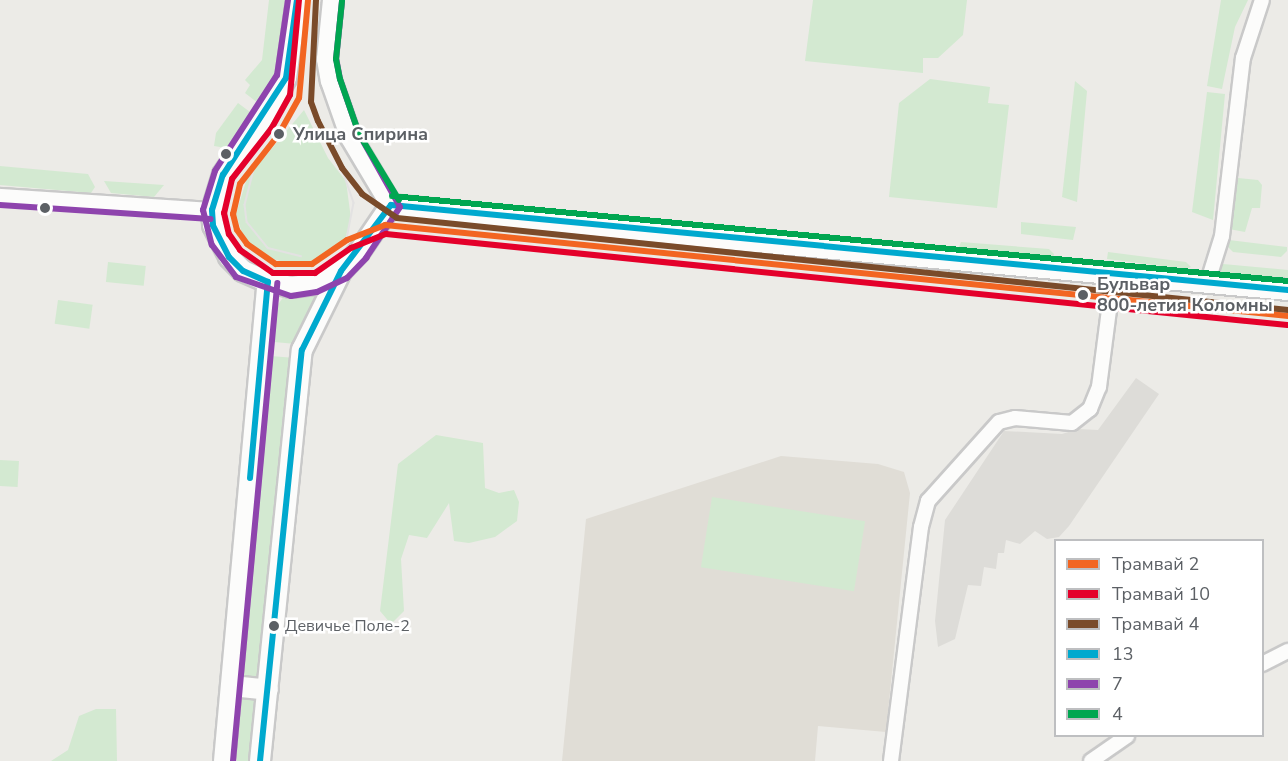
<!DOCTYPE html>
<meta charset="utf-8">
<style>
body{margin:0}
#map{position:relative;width:1288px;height:761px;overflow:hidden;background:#ecebe7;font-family:"Nunito Sans",sans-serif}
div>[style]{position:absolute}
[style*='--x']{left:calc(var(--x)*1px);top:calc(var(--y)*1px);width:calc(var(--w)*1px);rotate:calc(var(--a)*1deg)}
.industrial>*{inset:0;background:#dddcd8}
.education>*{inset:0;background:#e0ddd6}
.green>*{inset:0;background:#d3e9d1;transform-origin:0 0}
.roads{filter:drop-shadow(2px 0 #c9c9c9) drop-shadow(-2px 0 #c9c9c9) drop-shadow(0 2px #c9c9c9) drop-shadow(0 -2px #c9c9c9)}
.street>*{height:14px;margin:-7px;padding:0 7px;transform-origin:7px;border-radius:7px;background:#fcfcfb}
.secondary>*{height:20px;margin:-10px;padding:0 10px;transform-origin:10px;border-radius:10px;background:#fcfcfb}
.tram>*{height:1.5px;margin:-0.75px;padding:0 0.75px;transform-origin:0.75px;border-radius:0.75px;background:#e3e2e2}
.bus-1>*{height:6px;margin:-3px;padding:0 3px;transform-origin:3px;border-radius:3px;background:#00a9ce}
.bus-2>*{height:6px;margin:-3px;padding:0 3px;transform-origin:3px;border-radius:3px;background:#8e44ad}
.bus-3>*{height:6px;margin:-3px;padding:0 3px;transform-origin:3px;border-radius:3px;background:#00a651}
.tram-1>*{height:6px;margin:-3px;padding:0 3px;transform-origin:3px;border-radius:3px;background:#f26522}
.tram-2>*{height:6px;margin:-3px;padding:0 3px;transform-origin:3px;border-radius:3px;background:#e4002b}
.tram-3>*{height:6px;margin:-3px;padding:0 3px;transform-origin:3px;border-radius:3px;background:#7a4b2a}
.dots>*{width:16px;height:16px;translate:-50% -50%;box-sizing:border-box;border:3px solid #fff;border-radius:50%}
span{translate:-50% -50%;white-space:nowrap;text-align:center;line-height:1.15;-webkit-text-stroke:5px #fff;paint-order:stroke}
.bus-label{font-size:16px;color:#5c6065}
.left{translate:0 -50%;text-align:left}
.stop-label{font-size:18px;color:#5c6065;font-weight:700}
.legend{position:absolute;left:1054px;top:539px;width:210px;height:198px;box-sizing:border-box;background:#fff;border:2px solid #bebfc1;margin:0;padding:8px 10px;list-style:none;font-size:18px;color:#5c6065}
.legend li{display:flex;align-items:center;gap:12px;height:30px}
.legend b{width:30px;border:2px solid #bebfc1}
</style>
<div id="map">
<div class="industrial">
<div style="clip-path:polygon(1136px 378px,1159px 394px,1069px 526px,1059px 537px,1047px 539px,1035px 531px,1020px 544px,1006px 540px,1004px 553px,998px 553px,996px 569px,984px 567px,981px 586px,968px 585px,955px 639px,938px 647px,935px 621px,945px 520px,1004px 431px,1062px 434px,1078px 429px,1098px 430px)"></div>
</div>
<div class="education">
<div style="clip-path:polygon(781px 456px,878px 464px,904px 472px,910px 493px,886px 732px,818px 726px,815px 761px,562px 761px,586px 519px)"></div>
</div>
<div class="green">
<div style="clip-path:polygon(269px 0,286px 0,283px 41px,276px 71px,258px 103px,245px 93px,250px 85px,245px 80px,262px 60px)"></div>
<div style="clip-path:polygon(813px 0,967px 0,963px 35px,938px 58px,923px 58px,923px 73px,805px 61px)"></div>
<div style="clip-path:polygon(1221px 0,1248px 0,1235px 27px,1222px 89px,1207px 86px)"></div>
<div style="clip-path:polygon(930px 79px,990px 87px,988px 103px,1009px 105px,997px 208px,889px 197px,899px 103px)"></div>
<div style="clip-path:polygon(1075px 81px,1087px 91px,1077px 202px,1062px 197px)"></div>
<div style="clip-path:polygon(1207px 92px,1225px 94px,1213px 220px,1192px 212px)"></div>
<div style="clip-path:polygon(238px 103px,250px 112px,249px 120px,226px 148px,214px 146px,216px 133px)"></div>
<div style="clip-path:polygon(304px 110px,328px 158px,346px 181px,351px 219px,345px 239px,335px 248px,308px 263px,292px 264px,269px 258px,256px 249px,243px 236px,236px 214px,247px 178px)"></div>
<div style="clip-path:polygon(0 166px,88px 174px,95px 187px,91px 193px,0 185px)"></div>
<div style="clip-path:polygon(1238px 178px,1258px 180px,1262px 185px,1260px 208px,1252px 208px,1245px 232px,1229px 229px)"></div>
<div style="clip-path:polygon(104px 181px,164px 185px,154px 197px,111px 193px)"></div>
<div style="clip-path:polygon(1021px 222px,1076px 227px,1073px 240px,1021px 234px)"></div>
<div style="clip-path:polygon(1229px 240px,1287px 247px,1287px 251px,1281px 257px,1233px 252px,1228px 247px)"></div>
<div style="clip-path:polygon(961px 242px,1049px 249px,1054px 254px,1053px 258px,962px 250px,959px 247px)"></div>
<div style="clip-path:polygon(1108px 252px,1186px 262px,1191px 267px,1187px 269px,1107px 259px)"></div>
<div style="left:108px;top:262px;width:38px;height:20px;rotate:6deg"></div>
<div style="clip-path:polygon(1223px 264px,1288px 270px,1288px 279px,1222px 273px,1218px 270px)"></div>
<div style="clip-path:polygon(284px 296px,320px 296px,296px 344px,274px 342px,277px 306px)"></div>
<div style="left:58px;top:300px;width:35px;height:24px;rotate:8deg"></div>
<div style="left:271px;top:356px;width:21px;height:326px;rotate:5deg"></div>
<div style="clip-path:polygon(436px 435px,483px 443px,485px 488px,499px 493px,514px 490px,519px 502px,517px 521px,495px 537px,469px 543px,454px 541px,449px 503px,427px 538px,409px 535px,401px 559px,404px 611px,391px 624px,380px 611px,398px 464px)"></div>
<div style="left:0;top:460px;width:19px;height:26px;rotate:3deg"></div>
<div style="left:712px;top:497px;width:155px;height:71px;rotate:9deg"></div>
<div style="left:237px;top:696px;width:21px;height:65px"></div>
<div style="clip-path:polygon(96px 709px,116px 709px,117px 761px,51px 761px,68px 750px,79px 716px)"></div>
</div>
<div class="roads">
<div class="street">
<div style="--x:0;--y:196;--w:212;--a:3.8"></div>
<div style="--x:1208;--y:281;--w:47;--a:-72.7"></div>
<div style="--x:1222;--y:236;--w:179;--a:-83.3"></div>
<div style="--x:1243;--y:58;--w:61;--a:-71.9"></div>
<div style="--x:1262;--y:664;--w:29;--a:-27"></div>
<div style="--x:891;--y:761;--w:236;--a:-82.7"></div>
<div style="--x:921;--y:527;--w:27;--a:-75"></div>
<div style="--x:928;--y:501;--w:106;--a:-48.1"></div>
<div style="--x:999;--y:422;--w:16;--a:-14"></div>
<div style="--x:1015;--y:418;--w:57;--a:5"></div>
<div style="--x:1072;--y:423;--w:23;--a:-38"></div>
<div style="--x:1090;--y:409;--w:24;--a:-68"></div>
<div style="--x:1099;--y:387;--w:116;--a:-82.6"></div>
<div style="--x:1091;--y:761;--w:44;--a:-34.8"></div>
</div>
<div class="secondary">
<div style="--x:297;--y:0;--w:79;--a:98"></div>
<div style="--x:286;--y:78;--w:33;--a:119"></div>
<div style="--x:270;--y:107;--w:83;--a:124.7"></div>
<div style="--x:223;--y:175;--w:37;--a:107"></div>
<div style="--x:212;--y:210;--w:15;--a:86"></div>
<div style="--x:213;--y:225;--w:36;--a:63"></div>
<div style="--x:229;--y:257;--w:20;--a:45"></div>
<div style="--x:243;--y:271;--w:27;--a:24"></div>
<div style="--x:268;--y:282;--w:24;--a:12"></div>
<div style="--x:291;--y:287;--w:23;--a:-7"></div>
<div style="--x:314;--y:284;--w:30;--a:-26"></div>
<div style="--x:333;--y:0;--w:59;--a:95.8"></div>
<div style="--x:327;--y:59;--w:22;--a:80"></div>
<div style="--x:331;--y:81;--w:60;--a:70.7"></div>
<div style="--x:351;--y:138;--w:78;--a:59.2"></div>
<div style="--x:391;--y:205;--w:368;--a:5.8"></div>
<div style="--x:757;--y:242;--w:533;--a:5.17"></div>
<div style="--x:232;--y:686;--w:36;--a:6"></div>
<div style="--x:224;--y:761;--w:481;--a:-84.8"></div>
<div style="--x:260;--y:761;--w:413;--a:-84.2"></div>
<div style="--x:302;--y:350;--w:88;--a:-63.7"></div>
<div style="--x:341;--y:271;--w:26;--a:-47"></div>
<div style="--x:359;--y:252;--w:57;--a:-55.8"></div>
</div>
</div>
<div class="tram">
<div style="--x:256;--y:162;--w:44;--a:104.3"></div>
<div style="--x:245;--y:205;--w:17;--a:83"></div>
<div style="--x:247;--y:222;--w:33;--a:51"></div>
<div style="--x:268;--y:248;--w:34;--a:14"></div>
<div style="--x:342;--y:168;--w:37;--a:71"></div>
<div style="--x:354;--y:203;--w:38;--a:101"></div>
</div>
<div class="bus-1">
<div style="--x:250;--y:478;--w:197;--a:-84.8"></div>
<div style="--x:268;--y:282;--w:27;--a:-156"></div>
<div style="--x:243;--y:271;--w:20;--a:-135"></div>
<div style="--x:229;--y:257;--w:36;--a:-117"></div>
<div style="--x:213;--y:225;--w:15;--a:-94"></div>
<div style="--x:212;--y:210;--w:37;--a:-73"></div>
<div style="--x:223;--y:175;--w:116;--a:-57"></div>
<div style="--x:286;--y:78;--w:79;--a:-82"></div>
<div style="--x:260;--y:761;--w:413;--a:-84.2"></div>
<div style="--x:302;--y:350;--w:88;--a:-63.7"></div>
<div style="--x:341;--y:271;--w:83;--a:-52.9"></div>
<div style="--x:391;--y:205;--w:901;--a:5.41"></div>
</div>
<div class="bus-2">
<div style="--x:288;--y:0;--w:76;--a:98.3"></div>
<div style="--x:277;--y:75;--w:114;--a:122.9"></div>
<div style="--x:215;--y:171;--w:41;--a:107.1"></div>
<div style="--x:203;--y:210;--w:36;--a:76"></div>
<div style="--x:212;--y:245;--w:40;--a:53"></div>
<div style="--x:236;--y:277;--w:58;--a:19.1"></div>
<div style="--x:291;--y:296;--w:26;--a:-9"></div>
<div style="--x:317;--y:292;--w:33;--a:-25"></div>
<div style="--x:347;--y:278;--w:28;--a:-46"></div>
<div style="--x:366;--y:258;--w:61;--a:-56.3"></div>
<div style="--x:400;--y:207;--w:84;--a:-119.3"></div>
<div style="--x:359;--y:134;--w:58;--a:-109.1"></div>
<div style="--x:340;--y:79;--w:20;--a:-101"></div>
<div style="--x:336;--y:59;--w:58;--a:-84.1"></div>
<div style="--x:0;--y:205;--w:211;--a:3.8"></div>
<div style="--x:233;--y:761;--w:480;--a:-84.7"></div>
</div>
<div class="bus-3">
<div style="--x:342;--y:1;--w:58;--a:95.9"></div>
<div style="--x:336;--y:59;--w:20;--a:79"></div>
<div style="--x:340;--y:79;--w:58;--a:70.9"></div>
<div style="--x:359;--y:134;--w:77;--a:58.8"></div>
<div style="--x:392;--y:196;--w:900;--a:5.42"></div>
</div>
<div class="tram-1">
<div style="--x:308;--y:0;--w:98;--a:95.2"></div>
<div style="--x:299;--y:98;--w:41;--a:119.1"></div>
<div style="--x:279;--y:134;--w:63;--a:128"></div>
<div style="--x:240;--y:184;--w:31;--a:103"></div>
<div style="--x:233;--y:214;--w:16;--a:76"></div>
<div style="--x:237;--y:230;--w:17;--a:54"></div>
<div style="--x:247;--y:244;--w:35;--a:35"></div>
<div style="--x:276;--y:264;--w:36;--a:0"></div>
<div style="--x:312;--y:264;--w:42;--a:-34.4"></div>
<div style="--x:347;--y:240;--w:41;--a:-21.5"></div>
<div style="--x:385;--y:225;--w:908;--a:5.75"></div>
</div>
<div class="tram-2">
<div style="--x:299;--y:0;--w:95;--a:95.4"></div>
<div style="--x:290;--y:95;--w:39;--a:119"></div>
<div style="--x:271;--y:129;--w:63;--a:128"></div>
<div style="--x:232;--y:179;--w:35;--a:103"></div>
<div style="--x:224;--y:213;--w:22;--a:77"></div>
<div style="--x:229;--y:234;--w:19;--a:55"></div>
<div style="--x:240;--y:250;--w:40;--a:34.9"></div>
<div style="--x:273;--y:273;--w:42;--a:0"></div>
<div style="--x:315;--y:273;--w:44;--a:-34.8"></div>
<div style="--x:351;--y:248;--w:38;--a:-22"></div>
<div style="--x:386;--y:234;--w:906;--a:5.77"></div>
</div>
<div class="tram-3">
<div style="--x:316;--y:0;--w:102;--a:92.8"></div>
<div style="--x:311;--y:102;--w:20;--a:70"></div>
<div style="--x:318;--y:121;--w:53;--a:62.9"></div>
<div style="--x:342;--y:168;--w:33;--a:52"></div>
<div style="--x:362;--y:194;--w:42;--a:34.4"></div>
<div style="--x:397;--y:218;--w:896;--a:5.9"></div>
</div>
<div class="dots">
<div style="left:279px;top:134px;background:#5c6065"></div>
<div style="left:226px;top:154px;background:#5c6065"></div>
<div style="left:45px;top:208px;background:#5c6065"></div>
<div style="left:1083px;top:295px;background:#5c6065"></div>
<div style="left:274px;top:626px;background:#5c6065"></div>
</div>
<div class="bus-label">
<span class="left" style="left:285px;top:626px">Девичье Поле-2</span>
</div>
<div class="stop-label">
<span class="left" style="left:293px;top:134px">Улица Спирина</span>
<span class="left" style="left:1097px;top:295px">Бульвар<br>800-летия Коломны</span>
</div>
<ul class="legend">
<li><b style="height:8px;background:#f26522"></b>Трамвай 2</li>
<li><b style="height:8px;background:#e4002b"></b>Трамвай 10</li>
<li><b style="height:8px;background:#7a4b2a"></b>Трамвай 4</li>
<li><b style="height:8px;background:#00a9ce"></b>13</li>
<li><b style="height:8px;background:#8e44ad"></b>7</li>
<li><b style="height:8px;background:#00a651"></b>4</li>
</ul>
</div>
